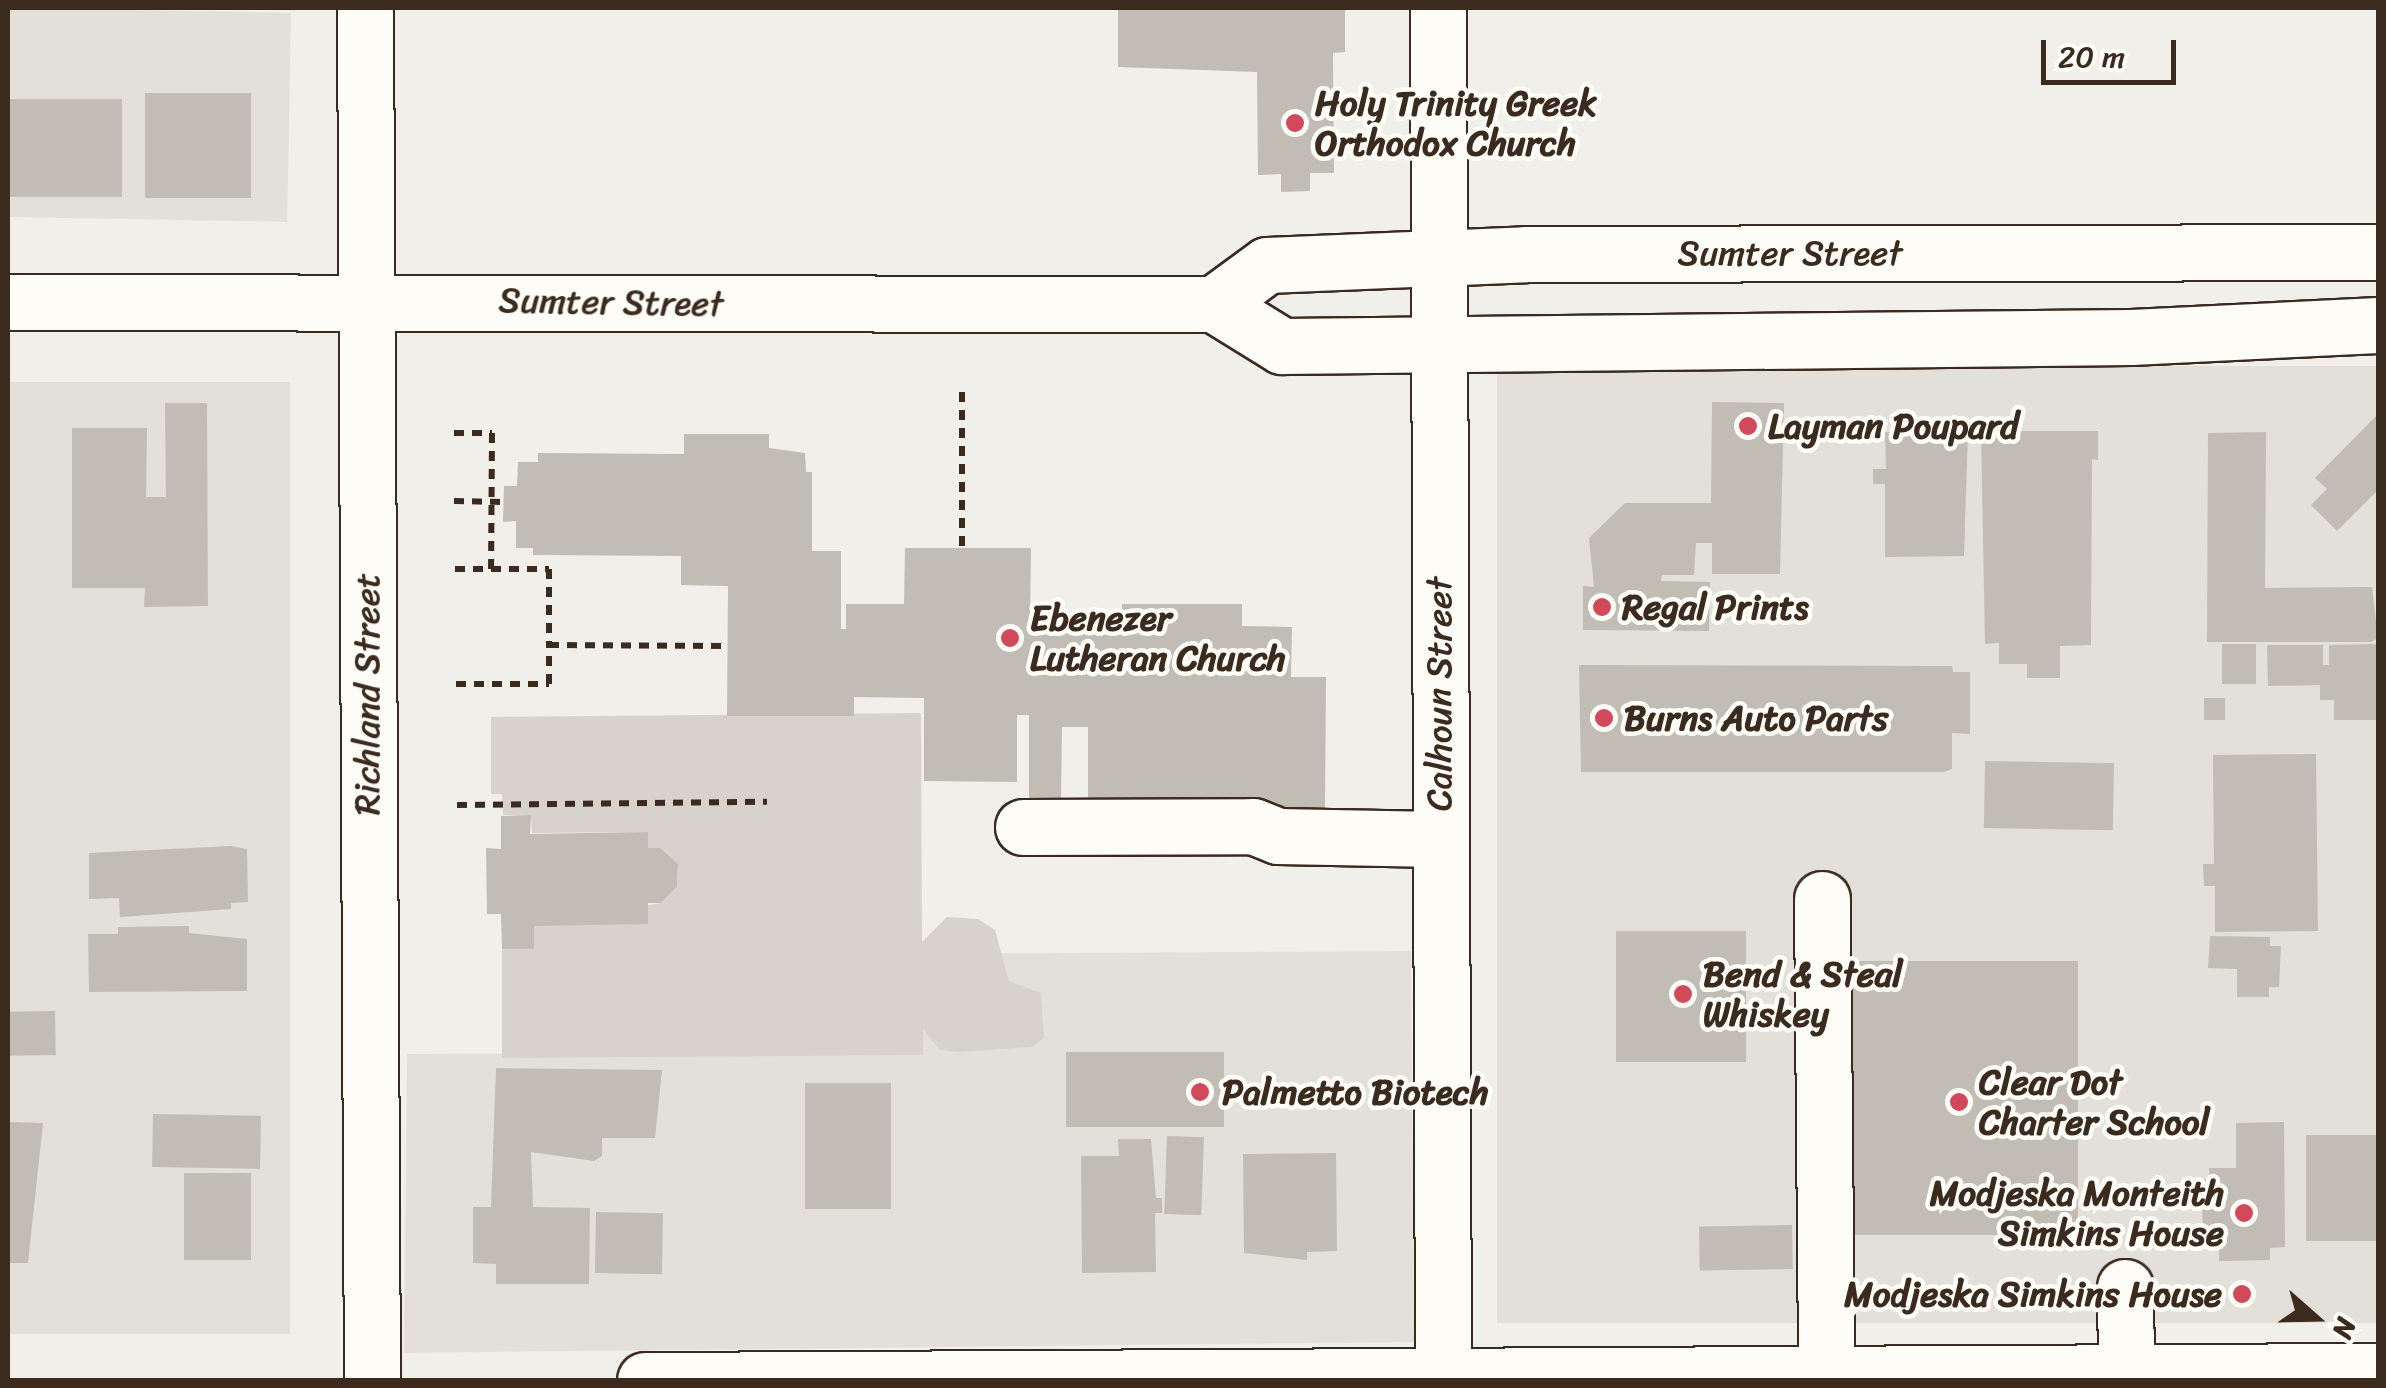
<!DOCTYPE html>
<style>
body{margin:0}
#map{position:relative;width:2386px;height:1388px;overflow:hidden;background:#f1efea;font-family:Sriracha,sans-serif}
div>[style]{position:absolute}
[style*='--x']{left:calc(var(--x)*1px);top:calc(var(--y)*1px);width:calc(var(--w)*1px);rotate:calc(var(--a)*1deg)}
.built>*{inset:0;background:#e3e0da;transform-origin:0 0}
.green>*{inset:0;background:#d7d2cc}
.building>*{inset:0;background:#c1bcb4;transform-origin:0 0}
.path>*{height:6px;margin-top:-3px;transform-origin:0;background:repeating-linear-gradient(90deg,#3b2a1e 0 10px,transparent 0 18px)}
.roads{filter:drop-shadow(2px 0 #3b2a1e) drop-shadow(-2px 0 #3b2a1e) drop-shadow(0 2px #3b2a1e) drop-shadow(0 -2px #3b2a1e)}
.minor>*{height:55px;margin:-27.5px;padding:0 27.5px;transform-origin:27.5px;border-radius:27.5px;background:#fdfcf7}
.dots>*{width:28px;height:28px;translate:-50% -50%;box-sizing:border-box;border:5px solid #fdfcf7;border-radius:50%}
span{translate:-50% -50%;white-space:nowrap;text-align:center;line-height:1.15;-webkit-text-stroke:9px #fdfcf7;paint-order:stroke}
.poi-label{font-size:35px;color:#3b2a1e;font-weight:700}
.left{translate:0 -50%;text-align:left}
.right{translate:-100% -50%;text-align:right}
.street-label{font-size:35px;color:#3b2a1e}
.frame{position:absolute;inset:0;border:10px solid #3b2a1e;pointer-events:none}
.north{position:absolute;left:2266px;top:1268px;width:100px;height:100px;-webkit-text-stroke:8px #fdfcf7;paint-order:stroke;rotate:110deg;font-size:28px;font-weight:700;line-height:40px;text-align:center;color:#3b2a1e}
.north::after{content:'';display:block;margin:auto;width:35px;height:45px;background:#3b2a1e;clip-path:polygon(50% 0,100% 100%,50% 72%,0 100%)}
.scale{position:absolute;left:2041px;top:40px;width:135px;height:45px;box-sizing:border-box;border:5px solid #3b2a1e;border-top:0;padding-left:12px;font-size:30px;line-height:35px;white-space:nowrap;color:#3b2a1e;-webkit-text-stroke:8px #fdfcf7;paint-order:stroke}
</style>
<div id="map">
<div class="built">
<div style="left:8px;top:8px;width:283px;height:209px;rotate:1deg"></div>
<div style="left:2378px;top:366px;width:957px;height:881px;rotate:90deg"></div>
<div style="left:8px;top:382px;width:282px;height:952px"></div>
<div style="clip-path:polygon(1411px 951px,1414px 1342px,404px 1353px,407px 1054px,905px 1051px,905px 954px)"></div>
</div>
<div class="green">
<div style="clip-path:polygon(921px 713px,922px 942px,947px 917px,978px 919px,995px 930px,1009px 981px,1041px 993px,1044px 1038px,1032px 1047px,960px 1052px,940px 1050px,923px 1029px,923px 1055px,502px 1058px,502px 948px,531px 947px,531px 925px,661px 903px,677px 887px,678px 865px,660px 848px,648px 848px,648px 832px,532px 833px,531px 815px,503px 815px,502px 794px,491px 794px,491px 717px)"></div>
</div>
<div class="building">
<div style="clip-path:polygon(1118px 8px,1345px 8px,1345px 52px,1333px 53px,1334px 173px,1310px 173px,1310px 191px,1281px 192px,1281px 174px,1258px 175px,1257px 72px,1118px 67px)"></div>
<div style="left:145px;top:93px;width:106px;height:105px"></div>
<div style="left:8px;top:99px;width:114px;height:98px"></div>
<div style="clip-path:polygon(1712px 402px,1784px 403px,1780px 574px,1712px 574px,1712px 543px,1696px 543px,1694px 575px,1662px 575px,1661px 581px,1710px 582px,1709px 631px,1583px 630px,1583px 586px,1594px 587px,1589px 538px,1625px 503px,1711px 503px)"></div>
<div style="clip-path:polygon(165px 403px,207px 403px,208px 606px,144px 607px,145px 588px,72px 588px,72px 428px,147px 428px,146px 497px,166px 497px)"></div>
<div style="clip-path:polygon(2378px 414px,2378px 490px,2337px 531px,2311px 505px,2327px 489px,2315px 478px)"></div>
<div style="clip-path:polygon(1968px 431px,1964px 556px,1885px 557px,1885px 484px,1873px 484px,1873px 469px,1886px 469px,1885px 432px)"></div>
<div style="clip-path:polygon(1981px 431px,2098px 431px,2098px 460px,2092px 459px,2091px 645px,2060px 646px,2060px 678px,2027px 678px,2027px 664px,1999px 664px,1999px 643px,1985px 644px)"></div>
<div style="clip-path:polygon(2266px 432px,2265px 588px,2372px 587px,2378px 638px,2371px 642px,2207px 642px,2208px 433px)"></div>
<div style="clip-path:polygon(684px 434px,769px 434px,769px 448px,805px 453px,806px 472px,812px 472px,812px 551px,841px 551px,841px 629px,846px 629px,846px 604px,904px 604px,905px 548px,1031px 548px,1030px 624px,1122px 625px,1122px 604px,1242px 604px,1242px 626px,1292px 627px,1291px 677px,1326px 677px,1325px 809px,1088px 808px,1088px 727px,1062px 727px,1061px 803px,1029px 802px,1029px 715px,1017px 715px,1017px 782px,924px 781px,924px 698px,854px 697px,854px 716px,727px 716px,728px 586px,681px 585px,681px 556px,533px 555px,533px 548px,516px 548px,516px 521px,503px 522px,504px 486px,517px 486px,518px 462px,538px 462px,538px 453px,684px 454px)"></div>
<div style="left:2222px;top:644px;width:34px;height:40px"></div>
<div style="clip-path:polygon(2378px 644px,2378px 720px,2334px 720px,2334px 700px,2320px 700px,2320px 685px,2268px 686px,2267px 645px,2323px 645px,2323px 665px,2329px 665px,2329px 645px)"></div>
<div style="clip-path:polygon(1579px 665px,1952px 666px,1953px 672px,1970px 672px,1970px 734px,1952px 733px,1952px 769px,1944px 772px,1581px 772px)"></div>
<div style="left:2225px;top:698px;width:22px;height:21px;rotate:90deg"></div>
<div style="clip-path:polygon(2316px 754px,2318px 931px,2215px 932px,2215px 886px,2204px 886px,2203px 864px,2214px 864px,2213px 755px)"></div>
<div style="left:1985px;top:761px;width:129px;height:67px;rotate:1deg"></div>
<div style="clip-path:polygon(531px 815px,530px 834px,648px 832px,648px 848px,660px 848px,678px 864px,677px 887px,661px 903px,648px 903px,648px 924px,534px 926px,534px 949px,502px 949px,501px 914px,487px 914px,486px 848px,501px 849px,501px 816px)"></div>
<div style="clip-path:polygon(231px 846px,247px 849px,248px 902px,231px 903px,231px 909px,120px 917px,119px 898px,89px 899px,89px 853px)"></div>
<div style="clip-path:polygon(189px 926px,189px 933px,247px 939px,247px 991px,89px 992px,88px 934px,118px 934px,118px 927px)"></div>
<div style="left:1616px;top:931px;width:130px;height:131px"></div>
<div style="clip-path:polygon(2210px 936px,2270px 937px,2270px 946px,2281px 946px,2279px 987px,2269px 987px,2269px 997px,2237px 997px,2237px 969px,2208px 968px)"></div>
<div style="left:2078px;top:961px;width:274px;height:238px;rotate:90deg"></div>
<div style="left:55px;top:1011px;width:44px;height:47px;rotate:89deg"></div>
<div style="left:1066px;top:1052px;width:158px;height:75px"></div>
<div style="clip-path:polygon(496px 1068px,662px 1070px,655px 1138px,602px 1138px,602px 1156px,594px 1161px,531px 1152px,533px 1207px,590px 1208px,589px 1284px,496px 1284px,496px 1264px,473px 1263px,473px 1207px,491px 1207px)"></div>
<div style="left:805px;top:1083px;width:86px;height:126px"></div>
<div style="left:153px;top:1114px;width:108px;height:53px;rotate:1deg"></div>
<div style="clip-path:polygon(8px 1122px,43px 1123px,28px 1263px,8px 1263px)"></div>
<div style="clip-path:polygon(2284px 1122px,2285px 1247px,2270px 1248px,2270px 1260px,2219px 1261px,2219px 1249px,2203px 1249px,2202px 1179px,2210px 1179px,2209px 1168px,2236px 1168px,2236px 1123px)"></div>
<div style="left:2378px;top:1135px;width:106px;height:72px;rotate:90deg"></div>
<div style="left:1167px;top:1136px;width:37px;height:78px;rotate:2deg"></div>
<div style="clip-path:polygon(1118px 1139px,1151px 1139px,1156px 1198px,1162px 1198px,1162px 1213px,1155px 1213px,1156px 1272px,1082px 1273px,1081px 1156px,1119px 1156px)"></div>
<div style="clip-path:polygon(1336px 1153px,1337px 1251px,1307px 1252px,1307px 1260px,1244px 1253px,1243px 1154px)"></div>
<div style="left:184px;top:1173px;width:67px;height:87px"></div>
<div style="left:596px;top:1212px;width:67px;height:61px;rotate:1deg"></div>
<div style="left:1792px;top:1225px;width:44px;height:93px;rotate:89deg"></div>
</div>
<div class="path">
<div style="--x:962;--y:392;--w:156;--a:90"></div>
<div style="--x:454;--y:433;--w:38;--a:0"></div>
<div style="--x:492;--y:433;--w:136;--a:90.4"></div>
<div style="--x:454;--y:501;--w:49;--a:1.2"></div>
<div style="--x:455;--y:569;--w:94;--a:0"></div>
<div style="--x:549;--y:569;--w:76;--a:90"></div>
<div style="--x:456;--y:684;--w:93;--a:0"></div>
<div style="--x:549;--y:684;--w:39;--a:-90"></div>
<div style="--x:549;--y:645;--w:179;--a:0.3"></div>
<div style="--x:457;--y:805;--w:310;--a:-0.6"></div>
</div>
<div class="roads">
<div class="minor">
<div style="--x:365;--y:8;--w:1372;--a:89.71"></div>
<div style="--x:1438;--y:8;--w:1372;--a:89.79"></div>
<div style="--x:8;--y:302;--w:1206;--a:0.1"></div>
<div style="--x:1214;--y:304;--w:80;--a:31.7"></div>
<div style="--x:1282;--y:346;--w:849;--a:-0.61"></div>
<div style="--x:2131;--y:337;--w:247;--a:-2.8"></div>
<div style="--x:1214;--y:304;--w:66;--a:-36.3"></div>
<div style="--x:1267;--y:265;--w:259;--a:-2.4"></div>
<div style="--x:1526;--y:254;--w:852;--a:-0.13"></div>
<div style="--x:1023;--y:827;--w:230;--a:-0.2"></div>
<div style="--x:1253;--y:826;--w:27;--a:22"></div>
<div style="--x:1278;--y:836;--w:160;--a:1.1"></div>
<div style="--x:1822;--y:899;--w:475;--a:89.5"></div>
<div style="--x:2125;--y:1287;--w:85;--a:89.3"></div>
<div style="--x:645;--y:1380;--w:1733;--a:-0.3"></div>
</div>
</div>
<div class="dots">
<div style="left:1295px;top:123px;background:#d1495b"></div>
<div style="left:1748px;top:426px;background:#d1495b"></div>
<div style="left:1602px;top:607px;background:#d1495b"></div>
<div style="left:1010px;top:638px;background:#d1495b"></div>
<div style="left:1604px;top:718px;background:#d1495b"></div>
<div style="left:1683px;top:994px;background:#d1495b"></div>
<div style="left:1200px;top:1092px;background:#d1495b"></div>
<div style="left:1959px;top:1102px;background:#d1495b"></div>
<div style="left:2244px;top:1213px;background:#d1495b"></div>
<div style="left:2242px;top:1294px;background:#d1495b"></div>
</div>
<div class="poi-label">
<span class="left" style="left:1315px;top:123px">Holy Trinity Greek<br>Orthodox Church</span>
<span class="left" style="left:1768px;top:426px">Layman Poupard</span>
<span class="left" style="left:1622px;top:607px">Regal Prints</span>
<span class="left" style="left:1030px;top:638px">Ebenezer<br>Lutheran Church</span>
<span class="left" style="left:1624px;top:718px">Burns Auto Parts</span>
<span class="left" style="left:1703px;top:994px">Bend &amp; Steal<br>Whiskey</span>
<span class="left" style="left:1979px;top:1102px">Clear Dot<br>Charter School</span>
<span class="left" style="left:1222px;top:1092px">Palmetto Biotech</span>
<span class="right" style="left:2224px;top:1213px">Modjeska Monteith<br>Simkins House</span>
<span class="right" style="left:2222px;top:1294px">Modjeska Simkins House</span>
</div>
<div class="street-label">
<span style="left:1790px;top:253px">Sumter Street</span>
<span style="left:611px;top:302px;rotate:1deg">Sumter Street</span>
<span style="left:367px;top:694px;rotate:-90deg">Richland Street</span>
<span style="left:1439px;top:694px;rotate:-90deg">Calhoun Street</span>
</div>
<div class="frame"></div>
<div class="north">N</div>
<div class="scale">20 m</div>
</div>
